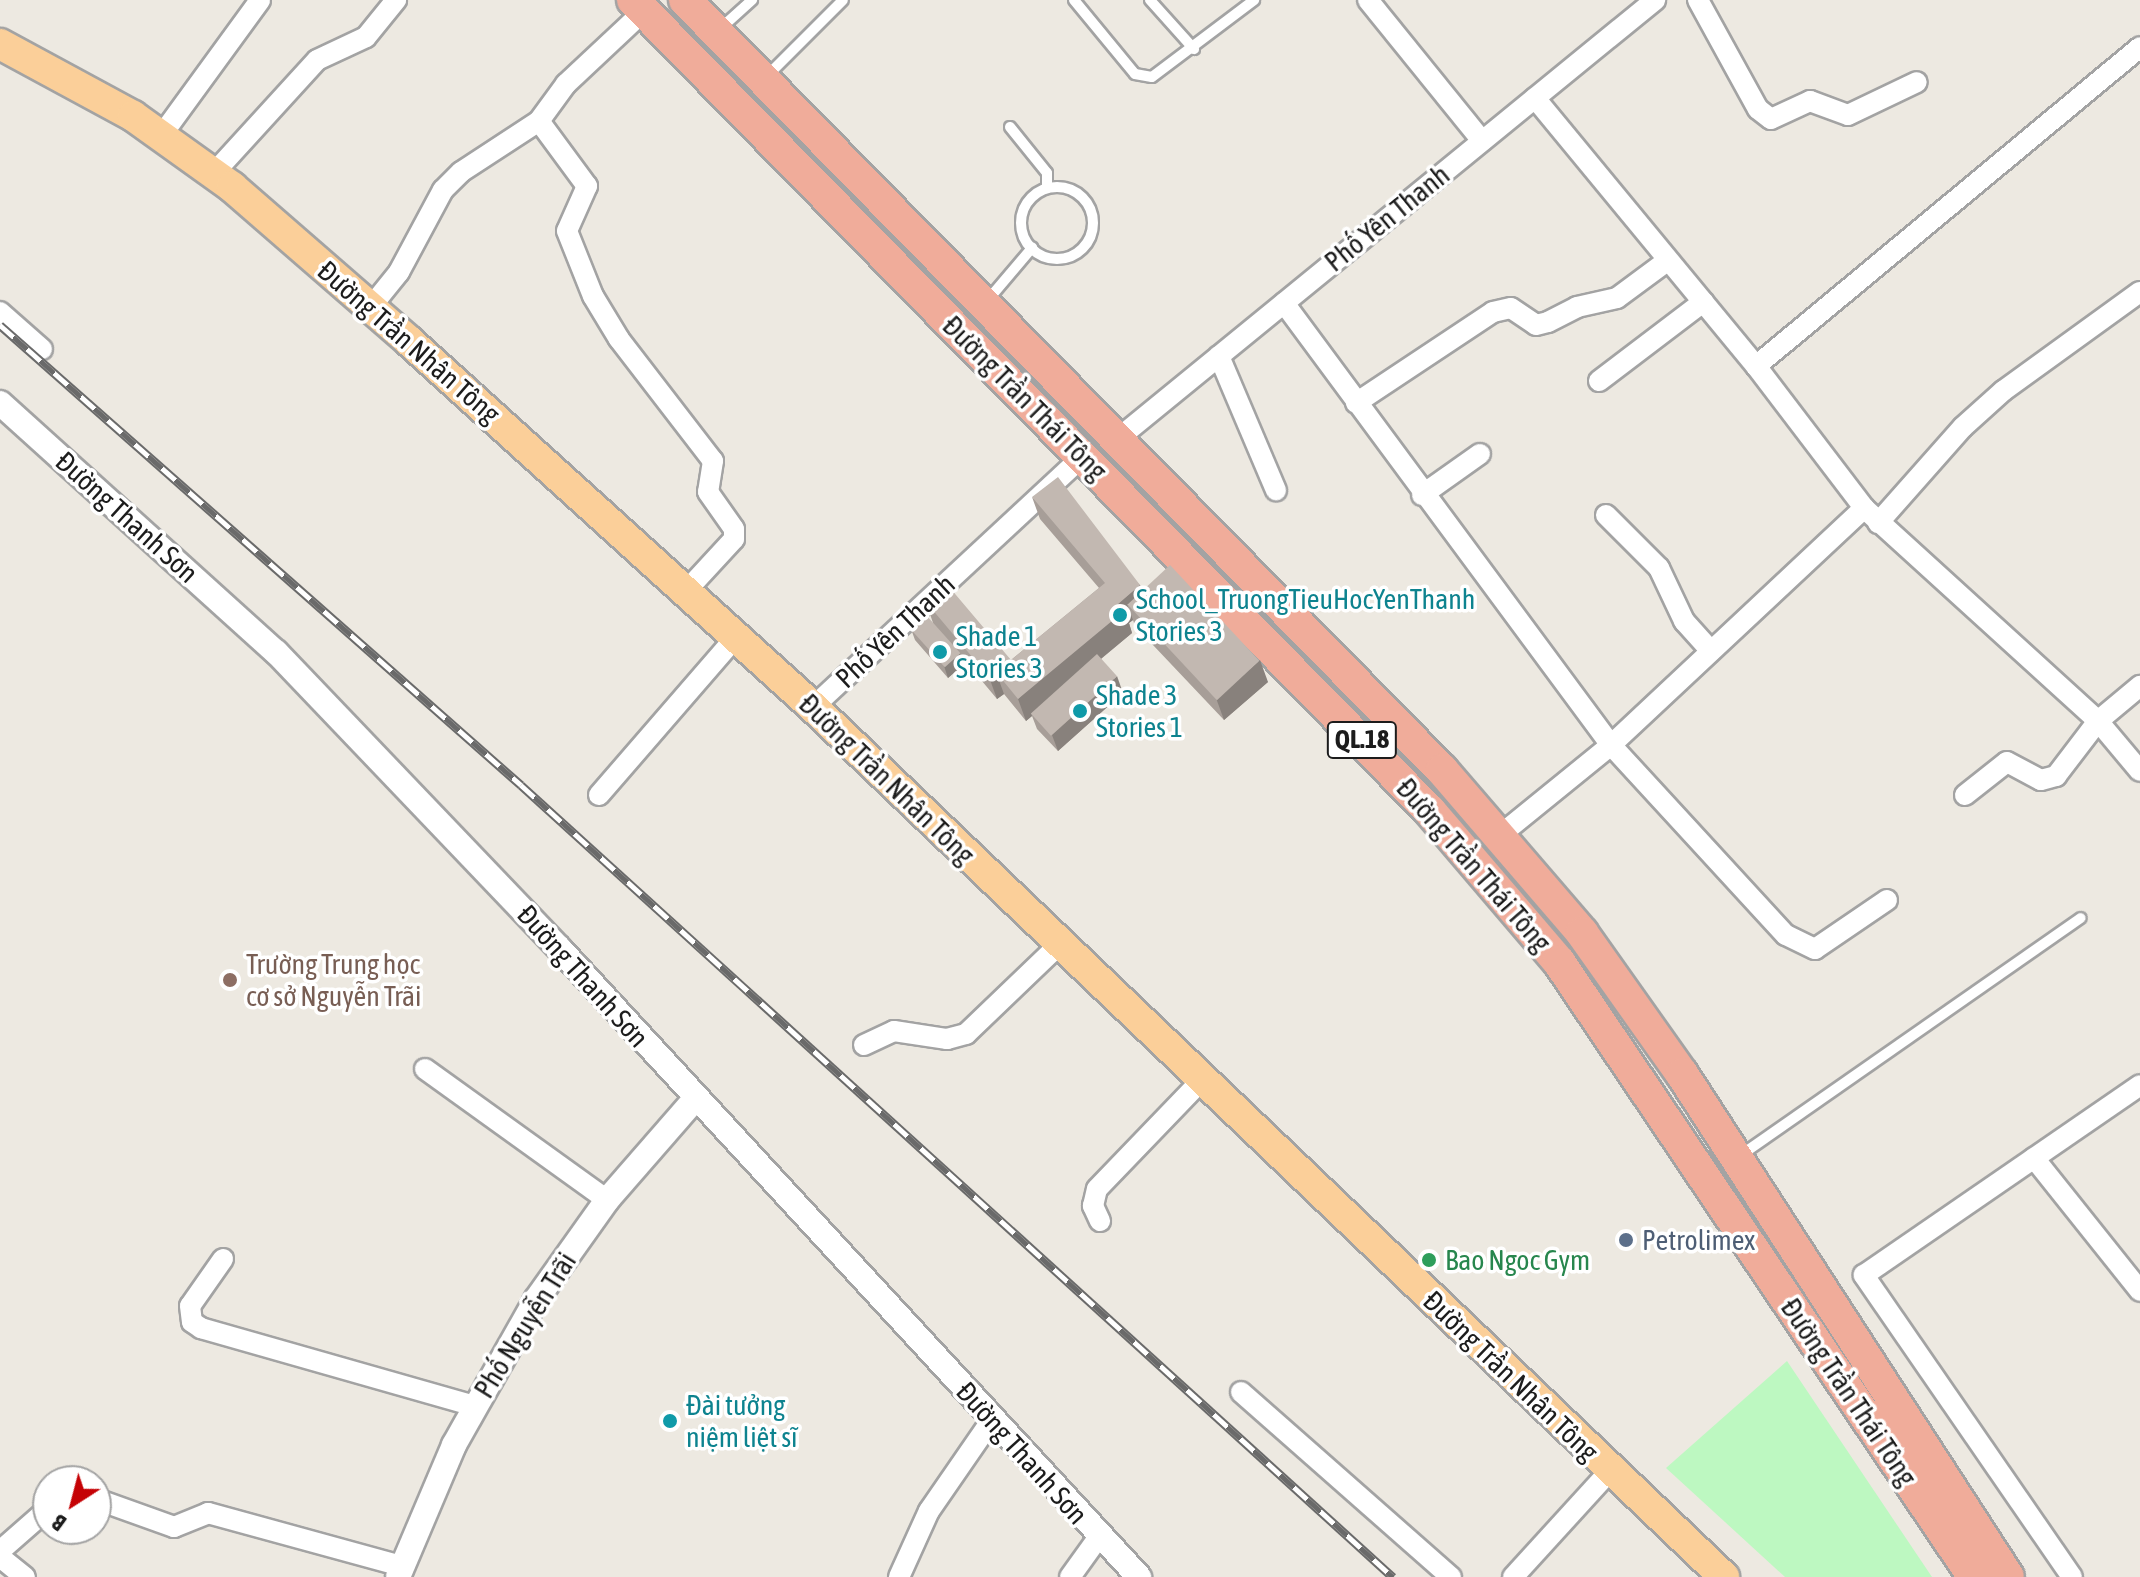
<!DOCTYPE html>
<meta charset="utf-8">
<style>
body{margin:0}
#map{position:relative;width:2140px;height:1577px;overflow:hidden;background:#ede9e1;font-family:"Asap Condensed",sans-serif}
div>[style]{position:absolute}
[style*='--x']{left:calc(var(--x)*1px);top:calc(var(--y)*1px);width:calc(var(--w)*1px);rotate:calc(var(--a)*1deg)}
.park>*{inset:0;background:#bdf8c1}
.roads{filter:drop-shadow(2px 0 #a3a3a3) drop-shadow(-2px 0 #a3a3a3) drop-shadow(0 2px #a3a3a3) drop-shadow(0 -2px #a3a3a3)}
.service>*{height:10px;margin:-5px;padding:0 5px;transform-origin:5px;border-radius:5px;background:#fff}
.service>.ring{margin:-5px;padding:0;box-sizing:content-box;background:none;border:10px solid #fff;border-radius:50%}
.minor>*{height:20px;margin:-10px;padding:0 10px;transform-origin:10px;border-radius:10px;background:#fff}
.tertiary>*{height:24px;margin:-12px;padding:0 12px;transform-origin:12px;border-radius:12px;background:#fff}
.primary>*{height:30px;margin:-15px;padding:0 15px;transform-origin:15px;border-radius:15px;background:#fbcf99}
.trunk>*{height:32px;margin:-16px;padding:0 16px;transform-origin:16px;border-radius:16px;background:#f0ac9a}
.rail>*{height:9px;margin-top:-4.5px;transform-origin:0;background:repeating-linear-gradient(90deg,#fff 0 18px,#6a6a6a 0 36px);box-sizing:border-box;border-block:2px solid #6a6a6a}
.wall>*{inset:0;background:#a79e98}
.shaded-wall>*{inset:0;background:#88817c}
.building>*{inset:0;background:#c2b8b1;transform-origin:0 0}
.dots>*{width:22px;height:22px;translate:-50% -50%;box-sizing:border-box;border:4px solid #fff;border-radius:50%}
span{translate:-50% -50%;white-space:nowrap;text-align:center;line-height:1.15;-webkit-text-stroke:7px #fff;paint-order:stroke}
.shield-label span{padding:2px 6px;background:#fff;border:2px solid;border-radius:6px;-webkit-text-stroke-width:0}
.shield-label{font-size:26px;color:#1c1c1c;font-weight:700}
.street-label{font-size:28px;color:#1c1c1c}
.culture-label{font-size:28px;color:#0d838f}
.left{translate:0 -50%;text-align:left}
.education-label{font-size:28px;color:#785e54}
.service-label{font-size:28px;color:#4e5e75}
.leisure-label{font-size:28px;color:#27864d}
.north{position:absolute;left:32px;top:1465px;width:80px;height:80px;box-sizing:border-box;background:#fff;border:2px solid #a4a4a4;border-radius:50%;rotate:216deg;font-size:22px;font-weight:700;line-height:32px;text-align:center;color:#1c1c1c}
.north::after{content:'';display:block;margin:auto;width:28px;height:36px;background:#c50205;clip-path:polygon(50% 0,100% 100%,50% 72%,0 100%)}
</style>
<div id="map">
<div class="park">
<div style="clip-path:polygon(1787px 1361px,1932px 1577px,1785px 1577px,1666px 1468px)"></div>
</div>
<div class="roads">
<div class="service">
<div style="--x:1074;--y:0;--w:96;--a:50.5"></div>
<div style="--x:1135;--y:74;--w:17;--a:10"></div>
<div style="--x:1152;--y:77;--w:128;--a:-37"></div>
<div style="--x:1150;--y:0;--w:66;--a:48.1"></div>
<div style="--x:721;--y:28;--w:42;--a:-42.1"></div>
<div style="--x:765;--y:78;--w:110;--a:-45"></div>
<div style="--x:1010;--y:127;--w:59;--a:51.2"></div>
<div style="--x:1047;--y:173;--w:15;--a:90"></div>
<div class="ring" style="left:1021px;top:187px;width:62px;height:62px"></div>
<div style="--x:987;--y:301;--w:70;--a:-49.7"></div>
<div style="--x:1741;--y:1155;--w:414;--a:-34.9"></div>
</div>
<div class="minor">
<div style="--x:1368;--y:0;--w:181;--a:51"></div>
<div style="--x:1698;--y:0;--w:124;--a:61.2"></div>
<div style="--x:1758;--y:109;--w:16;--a:38"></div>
<div style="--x:1771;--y:119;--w:43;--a:-24.8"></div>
<div style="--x:1810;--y:101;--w:40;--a:20.2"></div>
<div style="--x:1848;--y:115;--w:76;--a:-25.6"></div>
<div style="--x:1535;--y:98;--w:347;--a:50.5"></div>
<div style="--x:1756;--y:366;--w:178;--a:52.7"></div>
<div style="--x:1864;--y:508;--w:316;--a:42.3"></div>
<div style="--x:2098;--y:721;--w:65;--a:50"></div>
<div style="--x:539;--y:121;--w:81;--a:53.6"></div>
<div style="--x:587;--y:186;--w:49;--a:114"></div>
<div style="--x:567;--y:231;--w:70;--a:68.2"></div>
<div style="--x:593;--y:296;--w:50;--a:58.8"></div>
<div style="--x:619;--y:339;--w:154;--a:52.4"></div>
<div style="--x:713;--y:461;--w:31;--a:99"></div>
<div style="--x:708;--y:492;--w:45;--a:54.9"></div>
<div style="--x:734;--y:529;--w:10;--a:90"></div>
<div style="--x:734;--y:539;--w:69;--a:132.7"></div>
<div style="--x:161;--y:136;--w:168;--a:-53.9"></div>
<div style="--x:213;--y:174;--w:154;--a:-47.6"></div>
<div style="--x:317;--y:60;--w:54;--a:-25.1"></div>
<div style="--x:366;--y:37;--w:48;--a:-51"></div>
<div style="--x:1284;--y:303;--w:550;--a:53.51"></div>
<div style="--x:1611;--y:745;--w:258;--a:47.4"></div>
<div style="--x:1786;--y:935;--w:32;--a:26"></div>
<div style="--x:1815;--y:949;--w:87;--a:-34.2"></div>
<div style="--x:370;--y:308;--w:46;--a:-51.1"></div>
<div style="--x:399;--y:272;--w:93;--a:-61.8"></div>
<div style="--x:443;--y:190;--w:25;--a:-45"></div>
<div style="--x:461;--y:172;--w:93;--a:-33.2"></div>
<div style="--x:539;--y:121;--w:46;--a:-53.9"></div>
<div style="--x:566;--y:84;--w:107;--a:-43.1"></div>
<div style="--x:0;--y:312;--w:56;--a:41.4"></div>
<div style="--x:1219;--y:356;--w:146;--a:67"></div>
<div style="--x:1756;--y:366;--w:499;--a:-39.7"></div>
<div style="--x:1599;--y:381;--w:131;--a:-37.2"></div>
<div style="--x:1356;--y:403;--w:164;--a:-33.6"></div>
<div style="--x:1493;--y:312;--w:18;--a:-13"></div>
<div style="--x:1511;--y:308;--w:30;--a:34"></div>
<div style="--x:1536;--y:325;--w:12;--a:-14"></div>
<div style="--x:1548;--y:322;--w:33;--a:-27"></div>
<div style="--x:1577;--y:307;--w:41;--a:-12.7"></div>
<div style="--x:1617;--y:298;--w:62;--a:-36.5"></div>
<div style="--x:1120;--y:437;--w:691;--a:-39.24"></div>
<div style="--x:1422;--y:495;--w:71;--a:-35.3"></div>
<div style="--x:1606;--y:515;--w:75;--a:45"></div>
<div style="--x:1659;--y:568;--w:59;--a:64.7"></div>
<div style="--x:1684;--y:621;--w:40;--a:48"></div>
<div style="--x:1878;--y:523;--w:128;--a:-48.5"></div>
<div style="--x:1963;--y:427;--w:54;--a:-42"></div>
<div style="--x:2003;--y:391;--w:169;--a:-35.9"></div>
<div style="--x:813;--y:707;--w:367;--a:-42.9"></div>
<div style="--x:599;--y:795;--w:209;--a:-49.1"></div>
<div style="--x:1965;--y:795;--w:53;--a:-38.2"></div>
<div style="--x:2007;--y:762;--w:38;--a:28"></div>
<div style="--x:2041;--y:780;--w:16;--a:-15"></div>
<div style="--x:2056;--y:776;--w:69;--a:-52.6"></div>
<div style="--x:2098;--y:721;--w:55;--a:-39.8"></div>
<div style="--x:1499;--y:836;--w:144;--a:-39.1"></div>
<div style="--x:1611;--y:745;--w:347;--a:-43.1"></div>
<div style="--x:864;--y:1045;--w:33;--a:-25"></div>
<div style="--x:894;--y:1031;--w:54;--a:8.6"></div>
<div style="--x:947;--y:1039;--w:20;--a:-15"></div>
<div style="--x:966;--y:1034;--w:130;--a:-43.8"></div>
<div style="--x:425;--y:1069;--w:224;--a:35.7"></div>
<div style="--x:2034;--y:1158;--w:170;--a:51.4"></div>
<div style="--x:1100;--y:1221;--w:17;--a:-115"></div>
<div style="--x:1093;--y:1206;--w:17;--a:-77"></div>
<div style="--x:1097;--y:1189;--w:154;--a:-46.1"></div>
<div style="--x:223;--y:1259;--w:57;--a:125.1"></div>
<div style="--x:190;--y:1306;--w:16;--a:83"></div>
<div style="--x:192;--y:1322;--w:11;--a:34"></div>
<div style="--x:201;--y:1328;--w:285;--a:15.9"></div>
<div style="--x:1241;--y:1392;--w:280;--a:41.4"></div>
<div style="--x:96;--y:1499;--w:83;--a:19.7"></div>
<div style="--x:174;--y:1527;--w:37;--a:-22"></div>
<div style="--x:208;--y:1513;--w:201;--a:15.3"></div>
<div style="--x:0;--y:1551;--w:64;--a:-41.2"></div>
<div style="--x:0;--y:1557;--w:32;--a:39"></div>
<div style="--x:899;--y:1577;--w:72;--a:-65.6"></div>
<div style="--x:929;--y:1511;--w:109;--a:-55.4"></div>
<div style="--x:1070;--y:1577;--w:48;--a:-54.3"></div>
<div style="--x:1513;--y:1577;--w:142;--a:-47.6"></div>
<div style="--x:2072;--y:1577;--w:367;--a:-124.6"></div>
<div style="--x:1864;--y:1275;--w:335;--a:-34.5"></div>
</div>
<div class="tertiary">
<div style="--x:0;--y:403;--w:372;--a:42.1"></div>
<div style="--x:276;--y:652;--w:410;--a:46.3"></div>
<div style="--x:559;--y:948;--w:856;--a:47.32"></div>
<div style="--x:398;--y:1577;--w:143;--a:-67"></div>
<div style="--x:454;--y:1445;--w:167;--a:-60.5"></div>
<div style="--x:536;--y:1300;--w:123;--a:-54.6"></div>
<div style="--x:607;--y:1200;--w:134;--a:-48.9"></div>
</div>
<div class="primary">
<div style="--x:0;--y:44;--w:151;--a:28.4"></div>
<div style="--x:133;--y:116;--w:122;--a:35.6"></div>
<div style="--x:232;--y:187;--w:235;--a:41"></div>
<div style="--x:409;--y:341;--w:545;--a:42.17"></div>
<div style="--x:813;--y:707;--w:1260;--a:43.68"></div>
</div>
<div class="trunk">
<div style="--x:633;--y:0;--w:1137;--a:45.5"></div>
<div style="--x:1430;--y:811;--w:199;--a:49.5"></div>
<div style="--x:1559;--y:962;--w:742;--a:55.99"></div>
<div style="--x:685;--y:0;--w:1080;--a:45.49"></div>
<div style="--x:1442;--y:770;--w:215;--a:49.3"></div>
<div style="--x:1582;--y:933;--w:173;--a:54.7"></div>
<div style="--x:1682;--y:1074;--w:599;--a:57.05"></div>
</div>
</div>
<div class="rail">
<div style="--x:0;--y:325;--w:695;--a:41.44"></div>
<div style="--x:521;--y:785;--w:1178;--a:42.25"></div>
</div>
<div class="wall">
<div style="clip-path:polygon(1032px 497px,1140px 585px,1142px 590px,1268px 682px,1224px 720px,1135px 626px,1133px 620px,1129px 623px,1132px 633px,1101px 659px,1123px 693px,1058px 751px,1037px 729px,1032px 716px,1026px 721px,1004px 694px,997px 699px,961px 656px,964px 664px,948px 678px,915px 640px,911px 629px,933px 623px,926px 602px,1011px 660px,1099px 588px,1040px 519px)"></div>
</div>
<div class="shaded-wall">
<div style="clip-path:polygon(1140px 585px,1148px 607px,1127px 604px,1133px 620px,1129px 623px,1132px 633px,1033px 715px,1031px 713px,1032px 716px,1026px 721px,1018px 699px,1118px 604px)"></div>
<div style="clip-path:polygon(960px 653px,964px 664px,948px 678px,944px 666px)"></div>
<div style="clip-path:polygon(1260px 660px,1268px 682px,1224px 720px,1216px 698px)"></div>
<div style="clip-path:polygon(996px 672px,1004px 694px,997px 699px,989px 677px)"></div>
<div style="clip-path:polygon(1117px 676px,1123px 693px,1058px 751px,1052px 735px)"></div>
</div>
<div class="building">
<div style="clip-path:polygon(1058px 477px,1140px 585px,1118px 604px,1124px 611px,1018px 699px,996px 672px,989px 677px,926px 602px,945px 582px,1011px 660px,1105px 583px,1032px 497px)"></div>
<div style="left:1170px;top:565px;width:131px;height:58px;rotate:47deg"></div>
<div style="left:927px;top:616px;width:50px;height:21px;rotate:48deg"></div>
<div style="left:1097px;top:654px;width:30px;height:89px;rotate:48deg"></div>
</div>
<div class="dots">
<div style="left:1120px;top:615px;background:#0f9aa8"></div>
<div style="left:940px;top:652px;background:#0f9aa8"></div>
<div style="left:1080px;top:711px;background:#0f9aa8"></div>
<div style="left:230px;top:980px;background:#8d6e63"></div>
<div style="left:1626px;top:1240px;background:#5c6f8a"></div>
<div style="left:1429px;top:1260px;background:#2e9e5b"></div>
<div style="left:670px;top:1421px;background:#0f9aa8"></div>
</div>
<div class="shield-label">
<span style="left:1362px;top:740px">QL.18</span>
</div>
<div class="street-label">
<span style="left:1387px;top:218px;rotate:-39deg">Phố Yên Thanh</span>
<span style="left:409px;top:342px;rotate:41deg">Đường Trần Nhân Tông</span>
<span style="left:1025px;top:398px;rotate:45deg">Đường Trần Thái Tông</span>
<span style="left:127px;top:517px;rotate:42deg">Đường Thanh Sơn</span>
<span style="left:895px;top:631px;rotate:-43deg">Phố Yên Thanh</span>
<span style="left:887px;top:779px;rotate:44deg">Đường Trần Nhân Tông</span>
<span style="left:1474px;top:865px;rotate:49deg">Đường Trần Thái Tông</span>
<span style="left:583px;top:976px;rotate:48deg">Đường Thanh Sơn</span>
<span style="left:525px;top:1325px;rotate:-58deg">Phố Nguyễn Trãi</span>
<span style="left:1511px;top:1376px;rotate:44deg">Đường Trần Nhân Tông</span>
<span style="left:1849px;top:1392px;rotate:56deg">Đường Trần Thái Tông</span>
<span style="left:1022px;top:1453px;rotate:48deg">Đường Thanh Sơn</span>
</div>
<div class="culture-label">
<span class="left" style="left:1136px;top:615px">School_TruongTieuHocYenThanh<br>Stories 3</span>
<span class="left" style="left:956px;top:652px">Shade 1<br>Stories 3</span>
<span class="left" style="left:1096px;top:711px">Shade 3<br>Stories 1</span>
<span class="left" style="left:686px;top:1421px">Đài tưởng<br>niệm liệt sĩ</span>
</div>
<div class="education-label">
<span class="left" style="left:246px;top:980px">Trường Trung học<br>cơ sở Nguyễn Trãi</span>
</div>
<div class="service-label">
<span class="left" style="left:1642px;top:1240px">Petrolimex</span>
</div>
<div class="leisure-label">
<span class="left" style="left:1445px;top:1260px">Bao Ngoc Gym</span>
</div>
<div class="north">B</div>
</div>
